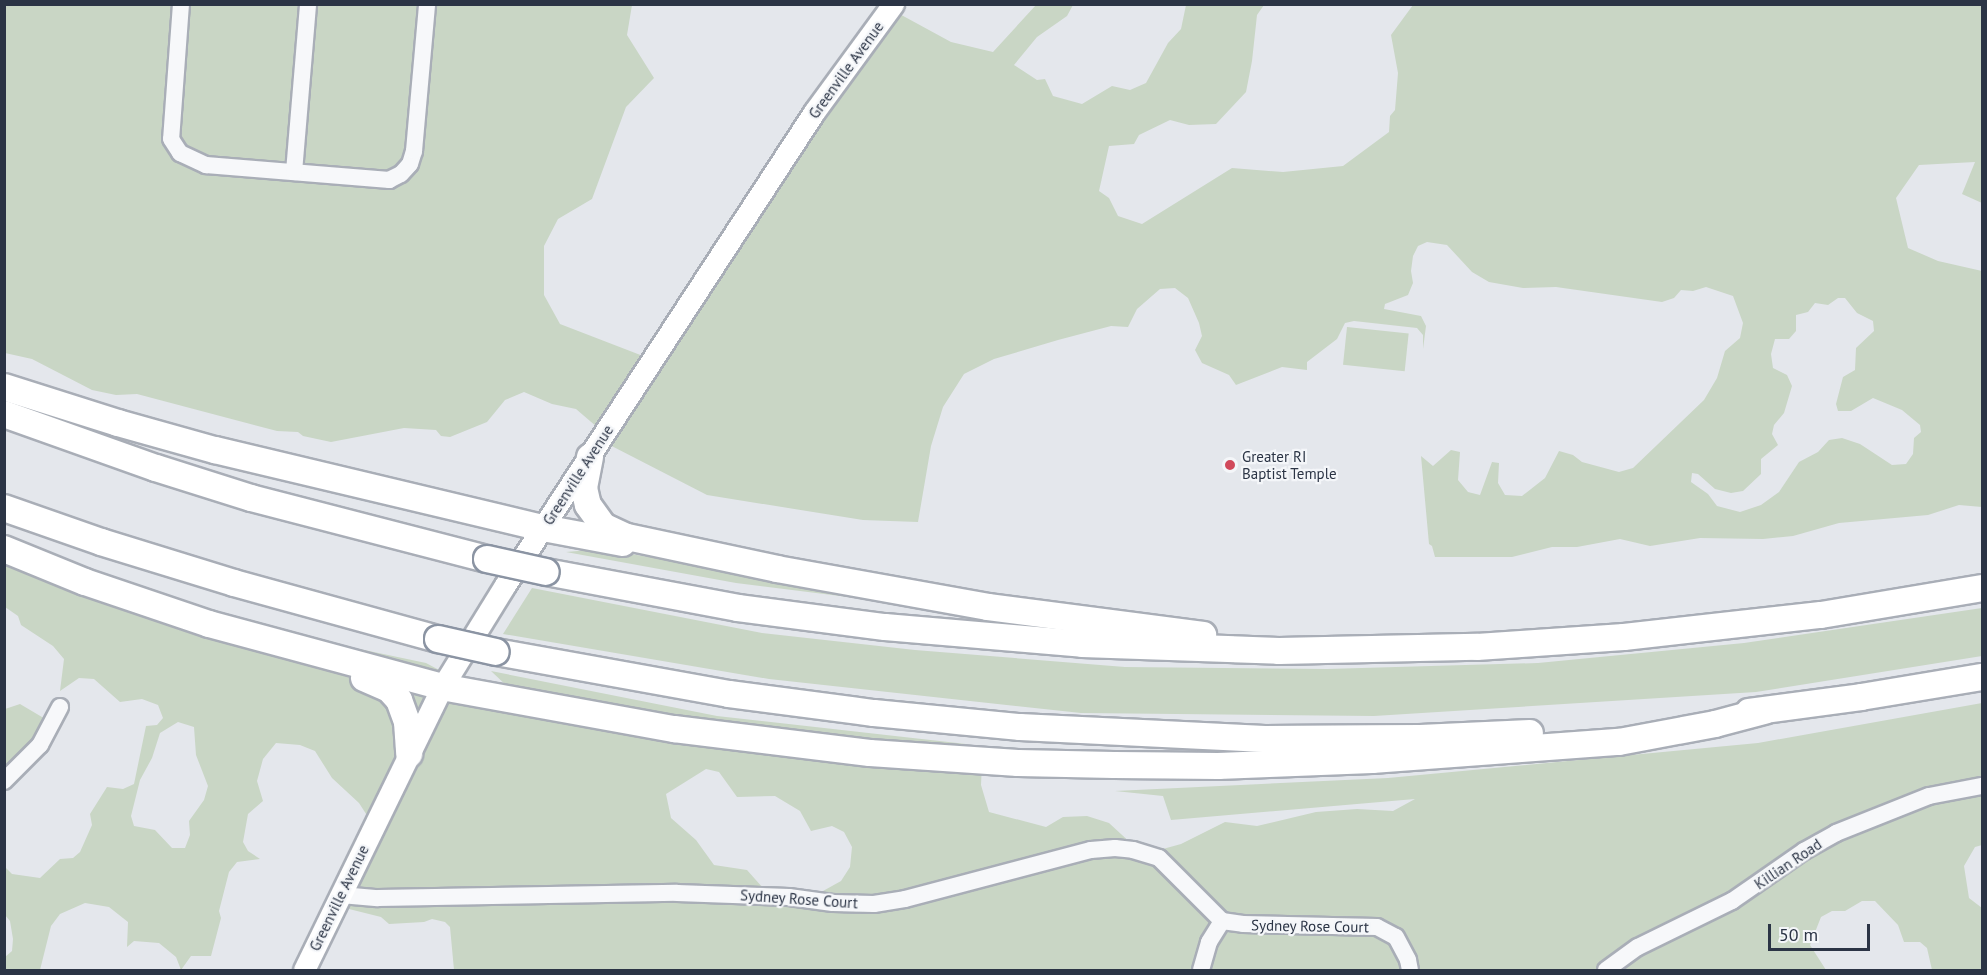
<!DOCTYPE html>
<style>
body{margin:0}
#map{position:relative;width:1987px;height:975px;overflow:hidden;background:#e4e7ec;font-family:"PT Sans",sans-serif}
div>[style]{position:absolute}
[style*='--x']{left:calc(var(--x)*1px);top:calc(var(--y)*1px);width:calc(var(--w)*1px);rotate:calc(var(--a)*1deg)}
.green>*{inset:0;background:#c9d6c5;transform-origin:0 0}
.roads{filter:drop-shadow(2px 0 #a9aeb7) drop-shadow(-2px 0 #a9aeb7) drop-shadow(0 2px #a9aeb7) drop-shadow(0 -2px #a9aeb7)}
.minor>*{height:16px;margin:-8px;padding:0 8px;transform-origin:8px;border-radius:8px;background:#f7f8fa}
.major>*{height:21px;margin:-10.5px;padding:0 10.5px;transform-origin:10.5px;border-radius:10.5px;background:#fff}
.highway>*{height:26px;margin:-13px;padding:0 13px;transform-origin:13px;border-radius:13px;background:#fff}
.bridges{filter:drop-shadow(2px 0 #8b94a3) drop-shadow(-2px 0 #8b94a3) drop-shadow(0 2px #8b94a3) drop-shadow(0 -2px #8b94a3)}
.highway-bridge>*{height:26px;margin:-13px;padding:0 13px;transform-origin:13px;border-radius:13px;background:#fff}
.dots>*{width:16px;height:16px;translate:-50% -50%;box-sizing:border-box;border:3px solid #f4f6f9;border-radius:50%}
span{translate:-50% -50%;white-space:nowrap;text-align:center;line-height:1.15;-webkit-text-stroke:4.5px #f4f6f9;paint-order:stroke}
.street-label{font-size:15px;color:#2b3445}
.poi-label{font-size:15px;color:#2b3445}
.left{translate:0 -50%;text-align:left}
.frame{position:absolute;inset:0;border:6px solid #2b3445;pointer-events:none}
.scale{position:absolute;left:1768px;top:924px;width:102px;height:27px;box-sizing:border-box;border:3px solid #2b3445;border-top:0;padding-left:8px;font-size:18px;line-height:21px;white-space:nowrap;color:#2b3445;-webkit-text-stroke:4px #f4f6f9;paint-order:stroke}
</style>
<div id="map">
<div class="green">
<div style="clip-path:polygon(evenodd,5px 5px,632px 5px,627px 35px,654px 78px,626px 107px,592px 199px,558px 219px,544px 246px,544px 295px,560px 324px,643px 356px,883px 5px,951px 42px,993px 52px,1036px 5px,1073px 5px,1067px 16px,1037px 37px,1014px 65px,1037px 80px,1045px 79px,1053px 96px,1082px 104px,1112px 86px,1130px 90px,1146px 83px,1168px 43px,1181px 29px,1186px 5px,1264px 5px,1257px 15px,1252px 61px,1246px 92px,1216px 124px,1189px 125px,1170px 120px,1139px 135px,1134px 144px,1109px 146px,1099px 191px,1109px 198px,1118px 216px,1142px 224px,1232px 168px,1283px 172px,1343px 166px,1389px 132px,1390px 116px,1395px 110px,1398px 73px,1391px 35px,1413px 5px,1982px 5px,1982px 203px,1962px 194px,1975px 162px,1919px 165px,1896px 198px,1908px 248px,1938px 261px,1982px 271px,1982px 507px,1959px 505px,1928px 515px,1839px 523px,1793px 536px,1763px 539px,1700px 538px,1650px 546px,1620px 539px,1577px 547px,1552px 547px,1512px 557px,1435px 557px,1432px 546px,1429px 544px,1421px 456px,1433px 466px,1451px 450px,1460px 452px,1458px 480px,1468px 492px,1480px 495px,1492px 462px,1499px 463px,1498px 483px,1505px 495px,1522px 496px,1545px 478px,1559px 451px,1573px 455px,1582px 462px,1619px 472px,1633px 468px,1704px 400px,1717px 378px,1725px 351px,1740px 338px,1743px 323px,1733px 296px,1706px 287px,1693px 291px,1681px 290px,1674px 298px,1662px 302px,1556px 287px,1523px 288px,1489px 282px,1472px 272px,1447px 245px,1427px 242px,1418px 246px,1413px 256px,1411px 271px,1413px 283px,1408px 295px,1385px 304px,1384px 309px,1421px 316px,1426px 326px,1423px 349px,1423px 335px,1417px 328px,1354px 321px,1345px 323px,1337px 339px,1307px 362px,1307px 370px,1282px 367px,1236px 385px,1229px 375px,1202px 363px,1195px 350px,1202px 336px,1199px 323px,1188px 298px,1175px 288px,1160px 289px,1137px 309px,1128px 327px,1111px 326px,1058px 340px,994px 359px,964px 374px,943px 407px,931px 446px,918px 522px,863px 520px,707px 495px,600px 440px,597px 427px,576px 409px,552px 404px,524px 392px,505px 400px,487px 422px,450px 437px,441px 436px,436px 430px,404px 428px,331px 442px,303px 436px,298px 432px,277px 431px,137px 394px,116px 395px,92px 390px,32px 359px,5px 353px,5px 5px,1838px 298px,1845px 298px,1857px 313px,1873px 321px,1874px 331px,1856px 348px,1855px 370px,1843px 377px,1836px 404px,1838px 411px,1851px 411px,1873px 398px,1902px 410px,1920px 425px,1921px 432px,1914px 438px,1913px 454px,1906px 464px,1892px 465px,1860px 444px,1842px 438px,1829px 440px,1818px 452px,1799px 462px,1779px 492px,1761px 505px,1740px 512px,1717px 506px,1708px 494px,1691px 482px,1692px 473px,1698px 474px,1715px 489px,1731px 493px,1743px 491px,1761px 474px,1761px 459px,1778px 445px,1772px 434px,1774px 425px,1784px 413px,1792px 386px,1787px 375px,1773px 368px,1771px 354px,1775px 339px,1789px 339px,1796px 331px,1796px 315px,1808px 312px,1815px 303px,1828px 305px,1838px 298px)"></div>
<div style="left:1347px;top:327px;width:62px;height:38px;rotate:6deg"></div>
<div style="clip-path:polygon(evenodd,5px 541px,255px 627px,426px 663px,456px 679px,540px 701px,982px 764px,981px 785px,989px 812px,1046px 827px,1063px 817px,1087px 816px,1109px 823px,1134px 846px,1152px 852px,1181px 844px,1225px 822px,1257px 826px,1316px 812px,1357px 809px,1393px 811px,1415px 799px,1171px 820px,1163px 796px,1115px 791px,1388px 778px,1758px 743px,1982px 703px,1982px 845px,1975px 847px,1964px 866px,1969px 898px,1982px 908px,1982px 970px,1932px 970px,1927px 948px,1920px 942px,1904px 942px,1898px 925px,1875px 901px,1862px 901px,1845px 911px,1832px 911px,1821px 917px,1810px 945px,1826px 970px,454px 970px,450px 927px,445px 922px,432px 919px,424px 922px,389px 924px,381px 917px,345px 908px,370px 820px,359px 803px,332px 778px,315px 751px,300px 745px,276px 743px,263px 759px,257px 781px,263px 801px,248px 814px,243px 842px,248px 851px,260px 859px,237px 862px,229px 872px,219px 911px,221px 918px,211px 956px,191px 956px,181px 970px,176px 957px,159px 943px,134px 941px,127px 947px,128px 922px,109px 907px,85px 903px,60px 914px,51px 926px,40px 970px,5px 970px,5px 957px,12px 951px,13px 939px,10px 921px,5px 915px,4px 866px,12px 874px,40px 878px,60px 859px,73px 858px,80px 852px,92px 825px,90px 814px,107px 787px,123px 789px,134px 784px,146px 726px,157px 725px,163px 718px,158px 705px,142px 699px,120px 702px,94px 679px,79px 678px,60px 691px,64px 659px,53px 646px,21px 625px,18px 616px,5px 607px,5px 541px,178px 722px,194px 727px,196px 755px,208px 786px,204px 800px,189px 821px,190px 835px,185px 848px,172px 848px,155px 830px,134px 826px,131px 816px,140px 780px,152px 758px,160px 733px,178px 722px,5px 541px,706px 769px,719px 772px,737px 797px,775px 796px,800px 811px,811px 831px,832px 826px,844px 832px,852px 847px,850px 867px,841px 881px,823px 891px,779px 894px,763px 888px,747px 870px,714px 865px,696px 840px,671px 818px,666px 794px,706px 769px)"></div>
<div style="clip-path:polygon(601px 549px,714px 568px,984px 614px,736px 583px,566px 552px)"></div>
<div style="clip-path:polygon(532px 588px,762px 633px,915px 650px,1125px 667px,1327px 669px,1538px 663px,1744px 643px,1982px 608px,1982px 656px,1756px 692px,1374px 716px,1081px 713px,769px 679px,503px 634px)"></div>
<div style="clip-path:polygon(491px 671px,717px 716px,966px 744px,897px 746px,705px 725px,509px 688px)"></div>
<div style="clip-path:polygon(20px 704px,47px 720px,37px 739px,5px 776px,5px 709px)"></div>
</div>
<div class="roads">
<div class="minor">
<div style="--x:181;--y:4;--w:135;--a:94.2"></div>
<div style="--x:171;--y:139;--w:17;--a:57"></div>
<div style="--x:180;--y:153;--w:29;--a:25"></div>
<div style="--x:206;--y:165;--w:184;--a:4.7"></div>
<div style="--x:389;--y:180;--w:13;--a:-27"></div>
<div style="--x:401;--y:174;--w:13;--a:-48"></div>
<div style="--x:410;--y:164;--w:14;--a:-73"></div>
<div style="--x:414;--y:151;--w:148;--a:-84.9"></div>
<div style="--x:294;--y:172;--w:169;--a:-85.2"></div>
<div style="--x:4;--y:781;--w:51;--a:-45"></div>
<div style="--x:40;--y:745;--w:43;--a:-62.2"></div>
<div style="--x:341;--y:895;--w:37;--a:5"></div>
<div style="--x:378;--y:898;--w:299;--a:-1"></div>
<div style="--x:677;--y:893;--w:112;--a:2"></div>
<div style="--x:789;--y:897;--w:44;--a:7.8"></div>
<div style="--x:833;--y:903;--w:41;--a:1.4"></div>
<div style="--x:874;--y:904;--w:31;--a:-9"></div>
<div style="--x:905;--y:899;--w:192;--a:-14.8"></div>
<div style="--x:1091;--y:850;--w:24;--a:-5"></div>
<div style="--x:1115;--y:848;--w:18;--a:6"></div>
<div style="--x:1133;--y:850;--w:27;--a:17"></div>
<div style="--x:1159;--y:858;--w:89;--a:45"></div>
<div style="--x:1222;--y:921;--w:21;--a:8"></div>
<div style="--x:1243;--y:924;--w:134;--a:1.3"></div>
<div style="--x:1377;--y:927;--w:21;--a:28"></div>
<div style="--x:1396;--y:937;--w:26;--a:62"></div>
<div style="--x:1408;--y:960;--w:10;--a:79"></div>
<div style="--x:1201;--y:970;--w:29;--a:-74"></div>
<div style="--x:1209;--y:942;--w:25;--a:-58"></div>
<div style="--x:1606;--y:970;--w:39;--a:-36"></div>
<div style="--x:1638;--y:947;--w:105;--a:-26.1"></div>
<div style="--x:1732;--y:901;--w:88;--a:-34.8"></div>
<div style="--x:1804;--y:851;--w:37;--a:-29"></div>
<div style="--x:1836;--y:833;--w:100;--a:-21.7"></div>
<div style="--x:1929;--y:796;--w:54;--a:-10.7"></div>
</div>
<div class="major">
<div style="--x:304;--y:970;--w:315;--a:-64"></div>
<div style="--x:442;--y:687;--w:120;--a:-58.3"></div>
<div style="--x:505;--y:585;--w:565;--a:-56.84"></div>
<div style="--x:814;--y:112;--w:134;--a:-53.8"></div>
</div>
<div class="highway">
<div style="--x:4;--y:387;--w:120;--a:17.5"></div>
<div style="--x:118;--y:423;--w:101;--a:15.6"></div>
<div style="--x:215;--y:450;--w:337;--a:13.4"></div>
<div style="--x:543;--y:528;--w:81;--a:10.6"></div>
<div style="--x:4;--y:414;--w:161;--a:19.6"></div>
<div style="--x:156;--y:468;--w:100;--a:17.5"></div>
<div style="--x:251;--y:498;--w:244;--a:14.5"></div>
<div style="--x:590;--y:457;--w:32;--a:101"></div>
<div style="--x:584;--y:488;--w:17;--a:77"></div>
<div style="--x:588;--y:505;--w:26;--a:54"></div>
<div style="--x:603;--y:526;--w:26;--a:25"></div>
<div style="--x:627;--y:537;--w:153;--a:12"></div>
<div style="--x:777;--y:569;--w:214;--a:10.2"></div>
<div style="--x:988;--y:607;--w:217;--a:7.4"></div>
<div style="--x:4;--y:508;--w:103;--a:19.3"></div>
<div style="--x:101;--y:542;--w:139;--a:17.1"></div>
<div style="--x:234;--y:583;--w:212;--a:15.4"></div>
<div style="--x:4;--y:549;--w:87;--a:22.2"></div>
<div style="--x:85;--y:582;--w:131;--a:18.7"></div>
<div style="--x:209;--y:624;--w:241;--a:15.1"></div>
<div style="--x:442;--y:687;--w:236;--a:10.3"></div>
<div style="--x:674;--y:729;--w:197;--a:7"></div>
<div style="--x:870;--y:753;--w:148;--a:3.9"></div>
<div style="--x:1018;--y:763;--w:96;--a:1.2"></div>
<div style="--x:1114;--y:765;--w:104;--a:0.6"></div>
<div style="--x:1218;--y:766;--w:154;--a:-2.2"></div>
<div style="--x:1372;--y:760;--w:248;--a:-4.2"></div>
<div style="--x:1619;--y:742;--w:98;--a:-10.6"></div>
<div style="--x:1715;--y:724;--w:51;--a:-14.9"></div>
<div style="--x:546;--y:572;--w:195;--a:10.6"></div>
<div style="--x:738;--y:608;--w:148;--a:7.4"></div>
<div style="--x:885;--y:627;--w:198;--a:4.9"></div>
<div style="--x:1082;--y:644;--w:197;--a:2"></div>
<div style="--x:1279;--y:651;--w:198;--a:-1.2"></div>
<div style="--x:1477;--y:647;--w:147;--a:-3.9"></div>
<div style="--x:1624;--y:637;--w:198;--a:-6.4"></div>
<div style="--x:1821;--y:615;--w:163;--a:-9.5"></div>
<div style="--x:496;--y:652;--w:237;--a:10.2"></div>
<div style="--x:729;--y:694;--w:146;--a:7.5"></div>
<div style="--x:874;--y:713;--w:147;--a:5.5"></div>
<div style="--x:1020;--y:727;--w:245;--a:2.8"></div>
<div style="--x:1265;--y:739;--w:155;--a:-0.4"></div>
<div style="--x:1420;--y:738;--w:110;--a:-2.6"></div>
<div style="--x:364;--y:678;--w:27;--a:24"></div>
<div style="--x:389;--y:689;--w:15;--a:48"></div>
<div style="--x:399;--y:700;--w:23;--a:70"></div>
<div style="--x:407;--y:722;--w:32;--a:86"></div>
<div style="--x:1749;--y:712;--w:113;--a:-7.6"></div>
<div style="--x:1861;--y:697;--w:123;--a:-9.4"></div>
</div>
</div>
<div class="bridges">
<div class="highway-bridge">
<div style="--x:487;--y:559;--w:60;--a:12.4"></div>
<div style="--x:438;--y:639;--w:59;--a:12.6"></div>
</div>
</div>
<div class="dots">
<div style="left:1230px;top:465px;background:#d1495b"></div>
</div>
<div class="street-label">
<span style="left:846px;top:70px;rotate:-54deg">Greenville Avenue</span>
<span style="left:578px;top:475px;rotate:-57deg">Greenville Avenue</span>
<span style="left:1788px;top:864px;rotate:-34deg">Killian Road</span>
<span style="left:339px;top:898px;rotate:-64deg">Greenville Avenue</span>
<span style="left:799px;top:899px;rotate:4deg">Sydney Rose Court</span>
<span style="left:1310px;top:926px;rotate:1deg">Sydney Rose Court</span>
</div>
<div class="poi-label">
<span class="left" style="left:1242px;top:465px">Greater RI<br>Baptist Temple</span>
</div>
<div class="frame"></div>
<div class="scale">50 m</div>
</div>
